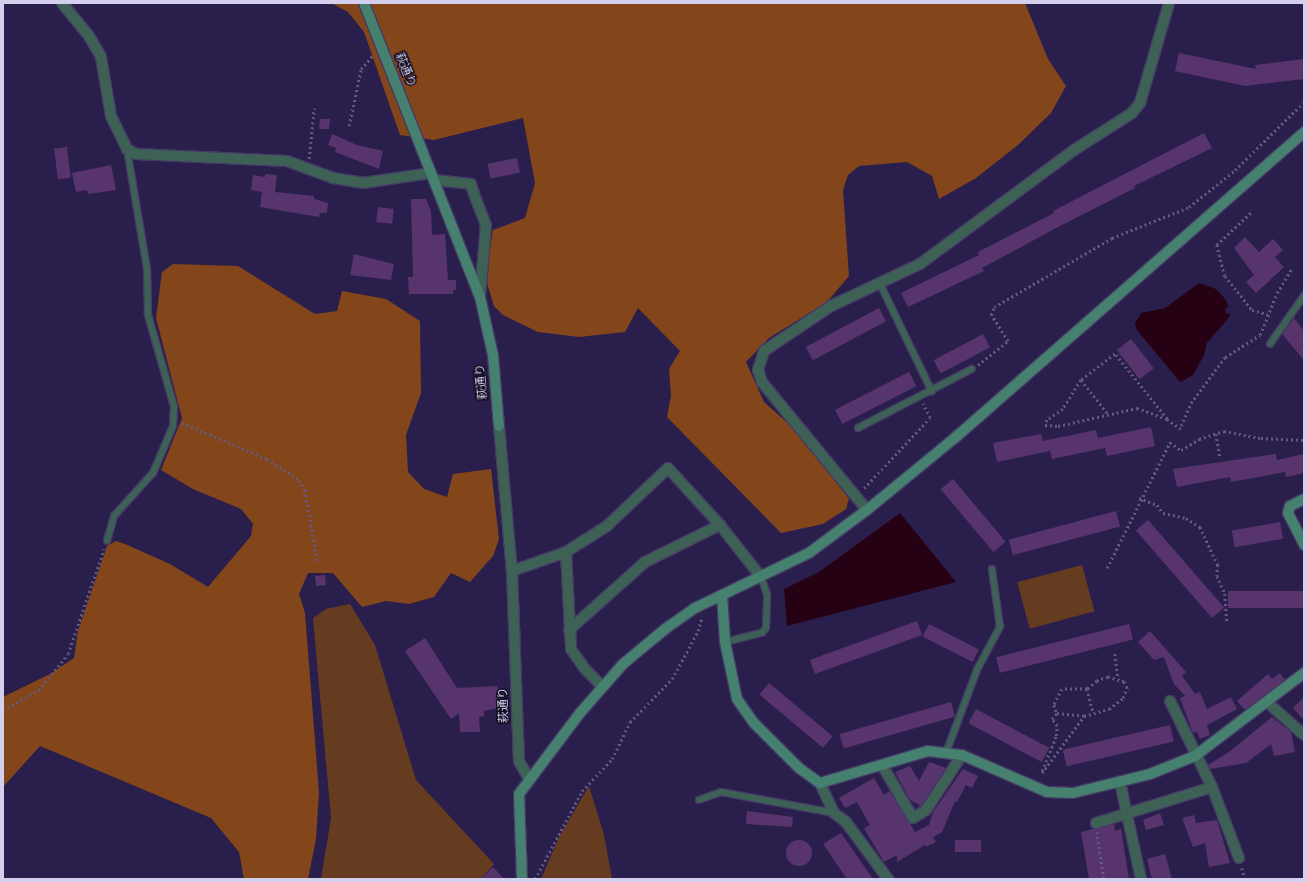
<!DOCTYPE html>
<meta charset="utf-8">
<style>
body{margin:0}
#map{position:relative;width:1307px;height:882px;overflow:hidden;background:#2a1f4c;font-family:"Public Sans","Noto Sans JP",sans-serif}
div>[style]{position:absolute}
[style*='--x']{left:calc(var(--x)*1px);top:calc(var(--y)*1px);width:calc(var(--w)*1px);rotate:calc(var(--a)*1deg)}
.green>*{inset:0;background:#663c21;transform-origin:0 0}
.forest>*{inset:0;background:#83451a}
.water>*{inset:0;background:#260013}
.building>*{inset:0;background:#58346d;transform-origin:0 0}
.round{border-radius:50%}
.path>*{height:2.5px;margin-top:-1.25px;transform-origin:0;background:repeating-linear-gradient(90deg,#635a82 0 2px,transparent 0 5px)}
.roads{filter:drop-shadow(1px 0 #453b66) drop-shadow(-1px 0 #453b66) drop-shadow(0 1px #453b66) drop-shadow(0 -1px #453b66)}
.lane>*{height:5.5px;margin:-2.75px;padding:0 2.75px;transform-origin:2.75px;border-radius:2.75px;background:#3e6156}
.street>*{height:10px;margin:-5px;padding:0 5px;transform-origin:5px;border-radius:5px;background:#3e6156}
.secondary>*{height:10px;margin:-5px;padding:0 5px;transform-origin:5px;border-radius:5px;background:#46816f}
span{translate:-50% -50%;white-space:nowrap;text-align:center;line-height:1.15;-webkit-text-stroke:3px #120d21;paint-order:stroke}
.street-label{font-size:12px;color:#d3cfec}
.frame{position:absolute;inset:0;border:4px solid #d3cfec;pointer-events:none}
</style>
<div id="map">
<div class="green">
<div style="left:1082px;top:565px;width:48px;height:67px;rotate:75deg"></div>
<div style="clip-path:polygon(350px 604px,375px 645px,416px 780px,494px 864px,481px 879px,321px 879px,331px 818px,313px 618px,326px 609px)"></div>
<div style="clip-path:polygon(589px 786px,604px 835px,612px 879px,541px 879px,559px 837px)"></div>
</div>
<div class="forest">
<div style="clip-path:polygon(331px 3px,1025px 3px,1048px 59px,1066px 86px,1051px 113px,1018px 145px,976px 178px,939px 199px,932px 176px,907px 162px,859px 166px,848px 175px,843px 190px,849px 276px,827px 302px,769px 338px,746px 362px,764px 402px,799px 433px,849px 499px,846px 509px,823px 524px,781px 533px,667px 417px,671px 396px,669px 369px,680px 351px,638px 308px,625px 332px,579px 337px,538px 332px,503px 315px,494px 306px,485px 277px,493px 230px,525px 218px,535px 183px,523px 118px,434px 140px,400px 135px,364px 32px,348px 12px)"></div>
<div style="clip-path:polygon(173px 264px,238px 266px,315px 314px,337px 311px,342px 291px,386px 299px,420px 321px,421px 393px,406px 435px,408px 472px,424px 489px,447px 497px,453px 474px,491px 469px,499px 539px,493px 556px,470px 582px,451px 573px,434px 597px,409px 604px,386px 601px,362px 607px,333px 573px,308px 573px,299px 594px,305px 613px,319px 792px,316px 839px,308px 879px,244px 879px,239px 852px,211px 818px,40px 746px,3px 787px,3px 697px,50px 674px,74px 658px,78px 631px,107px 546px,116px 541px,125px 544px,170px 564px,208px 587px,251px 536px,253px 524px,241px 509px,193px 489px,161px 470px,182px 418px,156px 318px,162px 272px)"></div>
</div>
<div class="water">
<div style="clip-path:polygon(1199px 283px,1216px 289px,1226px 300px,1229px 307px,1225px 308px,1226px 313px,1231px 315px,1207px 343px,1204px 355px,1193px 375px,1180px 382px,1136px 329px,1135px 323px,1141px 313px,1165px 308px)"></div>
<div style="clip-path:polygon(900px 513px,956px 582px,787px 626px,784px 589px,819px 572px)"></div>
</div>
<div class="building">
<div style="clip-path:polygon(1179px 53px,1256px 69px,1255px 65px,1304px 59px,1304px 79px,1245px 86px,1175px 71px)"></div>
<div style="clip-path:polygon(320px 119px,330px 119px,329px 129px,319px 129px)"></div>
<div style="clip-path:polygon(1204px 133px,1212px 148px,1134px 186px,1135px 188px,1058px 227px,982px 268px,984px 271px,908px 307px,901px 293px,979px 255px,978px 252px,1054px 213px,1053px 211px)"></div>
<div style="clip-path:polygon(332px 134px,357px 145px,383px 151px,379px 169px,335px 152px,336px 148px,328px 145px)"></div>
<div style="left:67px;top:147px;width:31px;height:13px;rotate:83deg"></div>
<div style="left:517px;top:158px;width:15px;height:30px;rotate:79deg"></div>
<div style="clip-path:polygon(111px 165px,116px 190px,88px 194px,87px 190px,76px 192px,72px 173px)"></div>
<div style="clip-path:polygon(265px 174px,277px 175px,275px 192px,314px 196px,314px 199px,328px 203px,327px 213px,320px 213px,319px 217px,260px 207px,262px 192px,251px 190px,253px 175px,265px 177px)"></div>
<div style="clip-path:polygon(411px 199px,426px 199px,431px 211px,432px 235px,445px 234px,448px 280px,456px 280px,456px 290px,453px 290px,453px 294px,409px 294px,408px 277px,413px 277px)"></div>
<div style="left:378px;top:207px;width:16px;height:15px;rotate:7deg"></div>
<div style="clip-path:polygon(1245px 237px,1259px 252px,1273px 239px,1283px 250px,1275px 257px,1284px 267px,1256px 293px,1246px 282px,1254px 275px,1234px 248px)"></div>
<div style="clip-path:polygon(354px 254px,394px 264px,391px 280px,350px 275px)"></div>
<div style="left:879px;top:308px;width:15px;height:83px;rotate:62deg"></div>
<div style="clip-path:polygon(1294px 318px,1304px 331px,1304px 360px,1282px 334px)"></div>
<div style="left:983px;top:334px;width:15px;height:56px;rotate:62deg"></div>
<div style="left:1131px;top:339px;width:37px;height:18px;rotate:52deg"></div>
<div style="left:909px;top:372px;width:16px;height:83px;rotate:63deg"></div>
<div style="clip-path:polygon(1151px 427px,1155px 446px,1107px 456px,1105px 448px,1052px 459px,1050px 451px,997px 462px,993px 443px,1041px 434px,1043px 441px,1096px 430px,1098px 438px)"></div>
<div style="clip-path:polygon(1276px 454px,1277px 460px,1304px 454px,1304px 473px,1286px 477px,1285px 472px,1231px 482px,1230px 477px,1177px 487px,1173px 469px)"></div>
<div style="left:953px;top:479px;width:82px;height:16px;rotate:50deg"></div>
<div style="left:1116px;top:511px;width:16px;height:111px;rotate:75deg"></div>
<div style="left:1148px;top:520px;width:116px;height:16px;rotate:49deg"></div>
<div style="left:1280px;top:522px;width:17px;height:49px;rotate:80deg"></div>
<div style="left:325px;top:575px;width:10px;height:10px;rotate:84deg"></div>
<div style="left:1304px;top:591px;width:17px;height:76px;rotate:90deg"></div>
<div style="left:917px;top:621px;width:15px;height:114px;rotate:70deg"></div>
<div style="left:929px;top:624px;width:56px;height:14px;rotate:27deg"></div>
<div style="left:1129px;top:624px;width:16px;height:137px;rotate:76deg"></div>
<div style="clip-path:polygon(1150px 631px,1186px 672px,1182px 676px,1195px 694px,1200px 692px,1207px 709px,1231px 697px,1237px 709px,1207px 725px,1210px 735px,1200px 739px,1197px 732px,1193px 733px,1180px 698px,1185px 696px,1174px 684px,1164px 657px,1154px 660px,1138px 642px)"></div>
<div style="clip-path:polygon(425px 638px,457px 688px,497px 686px,502px 707px,484px 711px,484px 716px,479px 717px,480px 732px,460px 732px,459px 713px,451px 719px,405px 651px)"></div>
<div style="clip-path:polygon(1280px 673px,1285px 680px,1245px 710px,1237px 701px,1268px 674px,1272px 679px)"></div>
<div style="left:769px;top:683px;width:83px;height:15px;rotate:40deg"></div>
<div style="clip-path:polygon(1304px 697px,1304px 720px,1293px 708px)"></div>
<div style="left:951px;top:702px;width:15px;height:116px;rotate:74deg"></div>
<div style="left:976px;top:709px;width:83px;height:16px;rotate:28deg"></div>
<div style="clip-path:polygon(1272px 717px,1291px 732px,1295px 752px,1274px 756px,1271px 744px,1246px 763px,1210px 769px,1208px 765px,1229px 752px)"></div>
<div style="left:1170px;top:725px;width:17px;height:110px;rotate:77deg"></div>
<div style="clip-path:polygon(929px 762px,946px 768px,921px 806px,910px 800px,895px 772px,910px 766px,919px 781px)"></div>
<div style="clip-path:polygon(963px 769px,978px 776px,972px 788px,966px 785px,957px 802px,955px 801px,942px 832px,933px 837px,936px 842px,926px 847px,925px 845px,897px 862px,897px 855px,884px 862px,864px 828px,870px 825px,857px 802px,845px 808px,839px 798px,874px 778px,884px 795px,890px 791px,915px 832px,929px 825px,933px 812px)"></div>
<div style="clip-path:polygon(747px 811px,793px 817px,792px 827px,746px 824px)"></div>
<div style="clip-path:polygon(1160px 813px,1164px 825px,1146px 830px,1143px 820px)"></div>
<div style="clip-path:polygon(1194px 815px,1196px 823px,1217px 820px,1230px 863px,1209px 867px,1205px 843px,1193px 847px,1182px 818px)"></div>
<div style="clip-path:polygon(1114px 824px,1115px 831px,1121px 829px,1129px 879px,1089px 879px,1081px 832px)"></div>
<div style="clip-path:polygon(841px 833px,873px 879px,847px 879px,823px 844px)"></div>
<div style="left:955px;top:840px;width:26px;height:12px"></div>
<div class="round" style="left:786px;top:840px;width:26px;height:26px"></div>
<div style="clip-path:polygon(1165px 854px,1172px 879px,1152px 879px,1147px 859px)"></div>
<div style="clip-path:polygon(493px 867px,504px 879px,481px 879px)"></div>
</div>
<div class="path">
<div style="--x:349;--y:126;--w:58;--a:-78.1"></div>
<div style="--x:361;--y:69;--w:20;--a:-49"></div>
<div style="--x:309;--y:159;--w:51;--a:-84.4"></div>
<div style="--x:1251;--y:213;--w:47;--a:136.7"></div>
<div style="--x:1217;--y:245;--w:32;--a:76"></div>
<div style="--x:1225;--y:276;--w:43;--a:51.5"></div>
<div style="--x:1252;--y:310;--w:16;--a:15"></div>
<div style="--x:978;--y:365;--w:38;--a:-39"></div>
<div style="--x:1008;--y:341;--w:31;--a:-123"></div>
<div style="--x:991;--y:315;--w:9;--a:-69"></div>
<div style="--x:994;--y:307;--w:137;--a:-30.3"></div>
<div style="--x:1112;--y:238;--w:83;--a:-21.9"></div>
<div style="--x:1189;--y:207;--w:59;--a:-38.8"></div>
<div style="--x:1235;--y:170;--w:97;--a:-44.6"></div>
<div style="--x:1081;--y:380;--w:43;--a:51.5"></div>
<div style="--x:1167;--y:419;--w:83;--a:-128.7"></div>
<div style="--x:1115;--y:354;--w:43;--a:142.6"></div>
<div style="--x:1081;--y:380;--w:34;--a:122"></div>
<div style="--x:1063;--y:409;--w:19;--a:145"></div>
<div style="--x:1047;--y:420;--w:5;--a:112"></div>
<div style="--x:1045;--y:425;--w:13;--a:4"></div>
<div style="--x:1058;--y:426;--w:81;--a:-12.8"></div>
<div style="--x:1137;--y:408;--w:32;--a:20"></div>
<div style="--x:1167;--y:419;--w:19;--a:35"></div>
<div style="--x:182;--y:423;--w:92;--a:23"></div>
<div style="--x:267;--y:459;--w:38;--a:33"></div>
<div style="--x:299;--y:480;--w:12;--a:59"></div>
<div style="--x:305;--y:490;--w:73;--a:79.8"></div>
<div style="--x:1181;--y:426;--w:25;--a:-67"></div>
<div style="--x:1191;--y:403;--w:57;--a:-53.5"></div>
<div style="--x:1225;--y:357;--w:41;--a:-32.2"></div>
<div style="--x:1260;--y:335;--w:45;--a:-68"></div>
<div style="--x:1277;--y:293;--w:29;--a:-59"></div>
<div style="--x:1216;--y:434;--w:22;--a:80"></div>
<div style="--x:864;--y:488;--w:96;--a:-46.7"></div>
<div style="--x:930;--y:418;--w:16;--a:-117"></div>
<div style="--x:1139;--y:498;--w:19;--a:21"></div>
<div style="--x:1157;--y:505;--w:10;--a:53"></div>
<div style="--x:1163;--y:513;--w:24;--a:12"></div>
<div style="--x:1186;--y:518;--w:17;--a:33"></div>
<div style="--x:1200;--y:527;--w:42;--a:64.7"></div>
<div style="--x:1218;--y:565;--w:11;--a:95"></div>
<div style="--x:1217;--y:576;--w:20;--a:66"></div>
<div style="--x:1225;--y:594;--w:30;--a:86"></div>
<div style="--x:1107;--y:568;--w:141;--a:-63.4"></div>
<div style="--x:1170;--y:442;--w:14;--a:36"></div>
<div style="--x:1181;--y:450;--w:21;--a:-31"></div>
<div style="--x:1199;--y:439;--w:26;--a:-18"></div>
<div style="--x:1224;--y:431;--w:38;--a:11"></div>
<div style="--x:1261;--y:438;--w:43;--a:2.7"></div>
<div style="--x:1115;--y:654;--w:24;--a:83"></div>
<div style="--x:1087;--y:689;--w:23;--a:75"></div>
<div style="--x:3;--y:710;--w:41;--a:-29.1"></div>
<div style="--x:39;--y:690;--w:46;--a:-51.1"></div>
<div style="--x:68;--y:654;--w:111;--a:-71.1"></div>
<div style="--x:1042;--y:771;--w:38;--a:-68"></div>
<div style="--x:1056;--y:736;--w:10;--a:-84"></div>
<div style="--x:1057;--y:726;--w:9;--a:-126"></div>
<div style="--x:1052;--y:719;--w:8;--a:-50"></div>
<div style="--x:1042;--y:773;--w:71;--a:-53.6"></div>
<div style="--x:1084;--y:716;--w:26;--a:-16"></div>
<div style="--x:1109;--y:709;--w:18;--a:-38"></div>
<div style="--x:1123;--y:698;--w:11;--a:-68"></div>
<div style="--x:1127;--y:688;--w:7;--a:-117"></div>
<div style="--x:1124;--y:682;--w:17;--a:-163"></div>
<div style="--x:1108;--y:677;--w:12;--a:160"></div>
<div style="--x:1097;--y:681;--w:13;--a:141"></div>
<div style="--x:1087;--y:689;--w:25;--a:180"></div>
<div style="--x:1062;--y:689;--w:18;--a:117"></div>
<div style="--x:1054;--y:705;--w:9;--a:69"></div>
<div style="--x:1057;--y:713;--w:27;--a:6"></div>
<div style="--x:1097;--y:832;--w:48;--a:81.5"></div>
<div style="--x:1242;--y:868;--w:11;--a:75"></div>
<div style="--x:535;--y:879;--w:100;--a:-61.9"></div>
<div style="--x:582;--y:791;--w:44;--a:-46.8"></div>
<div style="--x:612;--y:759;--w:41;--a:-64.1"></div>
<div style="--x:630;--y:722;--w:60;--a:-45.7"></div>
<div style="--x:672;--y:679;--w:55;--a:-61.6"></div>
<div style="--x:698;--y:631;--w:15;--a:-74"></div>
</div>
<div class="roads">
<div class="lane">
<div style="--x:881;--y:285;--w:118;--a:64.3"></div>
<div style="--x:1270;--y:344;--w:59;--a:-54.7"></div>
<div style="--x:858;--y:428;--w:128;--a:-27.4"></div>
<div style="--x:107;--y:541;--w:26;--a:-74"></div>
<div style="--x:114;--y:516;--w:58;--a:-47.8"></div>
<div style="--x:153;--y:473;--w:51;--a:-66.9"></div>
<div style="--x:173;--y:426;--w:19;--a:-87"></div>
<div style="--x:174;--y:407;--w:96;--a:-105.8"></div>
<div style="--x:148;--y:315;--w:46;--a:-91.2"></div>
<div style="--x:147;--y:269;--w:122;--a:-99.5"></div>
<div style="--x:725;--y:642;--w:38;--a:-14"></div>
<div style="--x:762;--y:633;--w:6;--a:-51"></div>
<div style="--x:766;--y:628;--w:33;--a:-88"></div>
<div style="--x:767;--y:595;--w:19;--a:-108"></div>
<div style="--x:946;--y:753;--w:89;--a:-69.5"></div>
<div style="--x:977;--y:670;--w:49;--a:-61.9"></div>
<div style="--x:1000;--y:627;--w:58;--a:-98"></div>
<div style="--x:699;--y:800;--w:23;--a:-20"></div>
<div style="--x:721;--y:792;--w:115;--a:10.5"></div>
</div>
<div class="street">
<div style="--x:62;--y:3;--w:43;--a:50.7"></div>
<div style="--x:89;--y:36;--w:24;--a:60"></div>
<div style="--x:101;--y:57;--w:60;--a:80.4"></div>
<div style="--x:111;--y:116;--w:37;--a:64"></div>
<div style="--x:127;--y:149;--w:10;--a:29"></div>
<div style="--x:136;--y:154;--w:151;--a:2.7"></div>
<div style="--x:287;--y:161;--w:49;--a:20.3"></div>
<div style="--x:333;--y:178;--w:30;--a:9"></div>
<div style="--x:363;--y:183;--w:69;--a:-8.4"></div>
<div style="--x:434;--y:180;--w:37;--a:6"></div>
<div style="--x:471;--y:184;--w:10;--a:73"></div>
<div style="--x:474;--y:194;--w:33;--a:69"></div>
<div style="--x:486;--y:225;--w:72;--a:94.8"></div>
<div style="--x:499;--y:426;--w:146;--a:84.9"></div>
<div style="--x:512;--y:571;--w:190;--a:87.9"></div>
<div style="--x:519;--y:761;--w:21;--a:61"></div>
<div style="--x:867;--y:510;--w:166;--a:-129.4"></div>
<div style="--x:762;--y:382;--w:13;--a:-108"></div>
<div style="--x:758;--y:370;--w:20;--a:-72"></div>
<div style="--x:764;--y:351;--w:81;--a:-33.9"></div>
<div style="--x:831;--y:306;--w:98;--a:-25.3"></div>
<div style="--x:920;--y:264;--w:192;--a:-36.5"></div>
<div style="--x:1074;--y:150;--w:69;--a:-32.5"></div>
<div style="--x:1132;--y:113;--w:13;--a:-51"></div>
<div style="--x:1140;--y:103;--w:104;--a:-73.8"></div>
<div style="--x:566;--y:552;--w:97;--a:87"></div>
<div style="--x:571;--y:649;--w:24;--a:55"></div>
<div style="--x:585;--y:669;--w:24;--a:45"></div>
<div style="--x:512;--y:571;--w:57;--a:-19.4"></div>
<div style="--x:566;--y:552;--w:49;--a:-32.4"></div>
<div style="--x:607;--y:526;--w:84;--a:-43.6"></div>
<div style="--x:668;--y:468;--w:77;--a:47.6"></div>
<div style="--x:720;--y:525;--w:66;--a:51.7"></div>
<div style="--x:569;--y:630;--w:102;--a:-41.8"></div>
<div style="--x:645;--y:562;--w:84;--a:-26.3"></div>
<div style="--x:1170;--y:701;--w:96;--a:64"></div>
<div style="--x:1212;--y:787;--w:76;--a:69.2"></div>
<div style="--x:1268;--y:703;--w:48;--a:41.6"></div>
<div style="--x:882;--y:765;--w:61;--a:59.7"></div>
<div style="--x:913;--y:818;--w:15;--a:-32"></div>
<div style="--x:926;--y:810;--w:66;--a:-56.8"></div>
<div style="--x:1120;--y:782;--w:99;--a:77.8"></div>
<div style="--x:820;--y:783;--w:33;--a:65"></div>
<div style="--x:834;--y:813;--w:15;--a:37"></div>
<div style="--x:846;--y:822;--w:71;--a:53.6"></div>
<div style="--x:1096;--y:823;--w:121;--a:-17.2"></div>
</div>
<div class="secondary">
<div style="--x:364;--y:3;--w:316;--a:68.5"></div>
<div style="--x:480;--y:297;--w:59;--a:77.4"></div>
<div style="--x:493;--y:355;--w:71;--a:85.2"></div>
<div style="--x:1304;--y:499;--w:16;--a:153"></div>
<div style="--x:1290;--y:506;--w:7;--a:106"></div>
<div style="--x:1288;--y:513;--w:36;--a:63"></div>
<div style="--x:722;--y:595;--w:47;--a:86.3"></div>
<div style="--x:725;--y:642;--w:58;--a:78.1"></div>
<div style="--x:737;--y:699;--w:29;--a:55"></div>
<div style="--x:754;--y:723;--w:64;--a:45"></div>
<div style="--x:799;--y:768;--w:26;--a:36"></div>
<div style="--x:820;--y:783;--w:113;--a:-16.5"></div>
<div style="--x:928;--y:751;--w:34;--a:7"></div>
<div style="--x:962;--y:755;--w:93;--a:23.5"></div>
<div style="--x:1047;--y:792;--w:26;--a:2"></div>
<div style="--x:1073;--y:793;--w:79;--a:-13.9"></div>
<div style="--x:1150;--y:774;--w:48;--a:-21.8"></div>
<div style="--x:1195;--y:756;--w:137;--a:-37.3"></div>
<div style="--x:522;--y:879;--w:85;--a:-92"></div>
<div style="--x:519;--y:794;--w:101;--a:-53"></div>
<div style="--x:580;--y:713;--w:65;--a:-48.7"></div>
<div style="--x:623;--y:664;--w:55;--a:-39.8"></div>
<div style="--x:665;--y:629;--w:37;--a:-35"></div>
<div style="--x:695;--y:608;--w:127;--a:-25.8"></div>
<div style="--x:809;--y:553;--w:72;--a:-36.6"></div>
<div style="--x:867;--y:510;--w:115;--a:-39.4"></div>
<div style="--x:956;--y:437;--w:463;--a:-41.2"></div>
</div>
</div>
<div class="street-label">
<span style="left:405px;top:70px;rotate:68deg">萩通り</span>
<span style="left:482px;top:382px;rotate:-95deg">萩通り</span>
<span style="left:504px;top:705px;rotate:-92deg">萩通り</span>
</div>
<div class="frame"></div>
</div>
